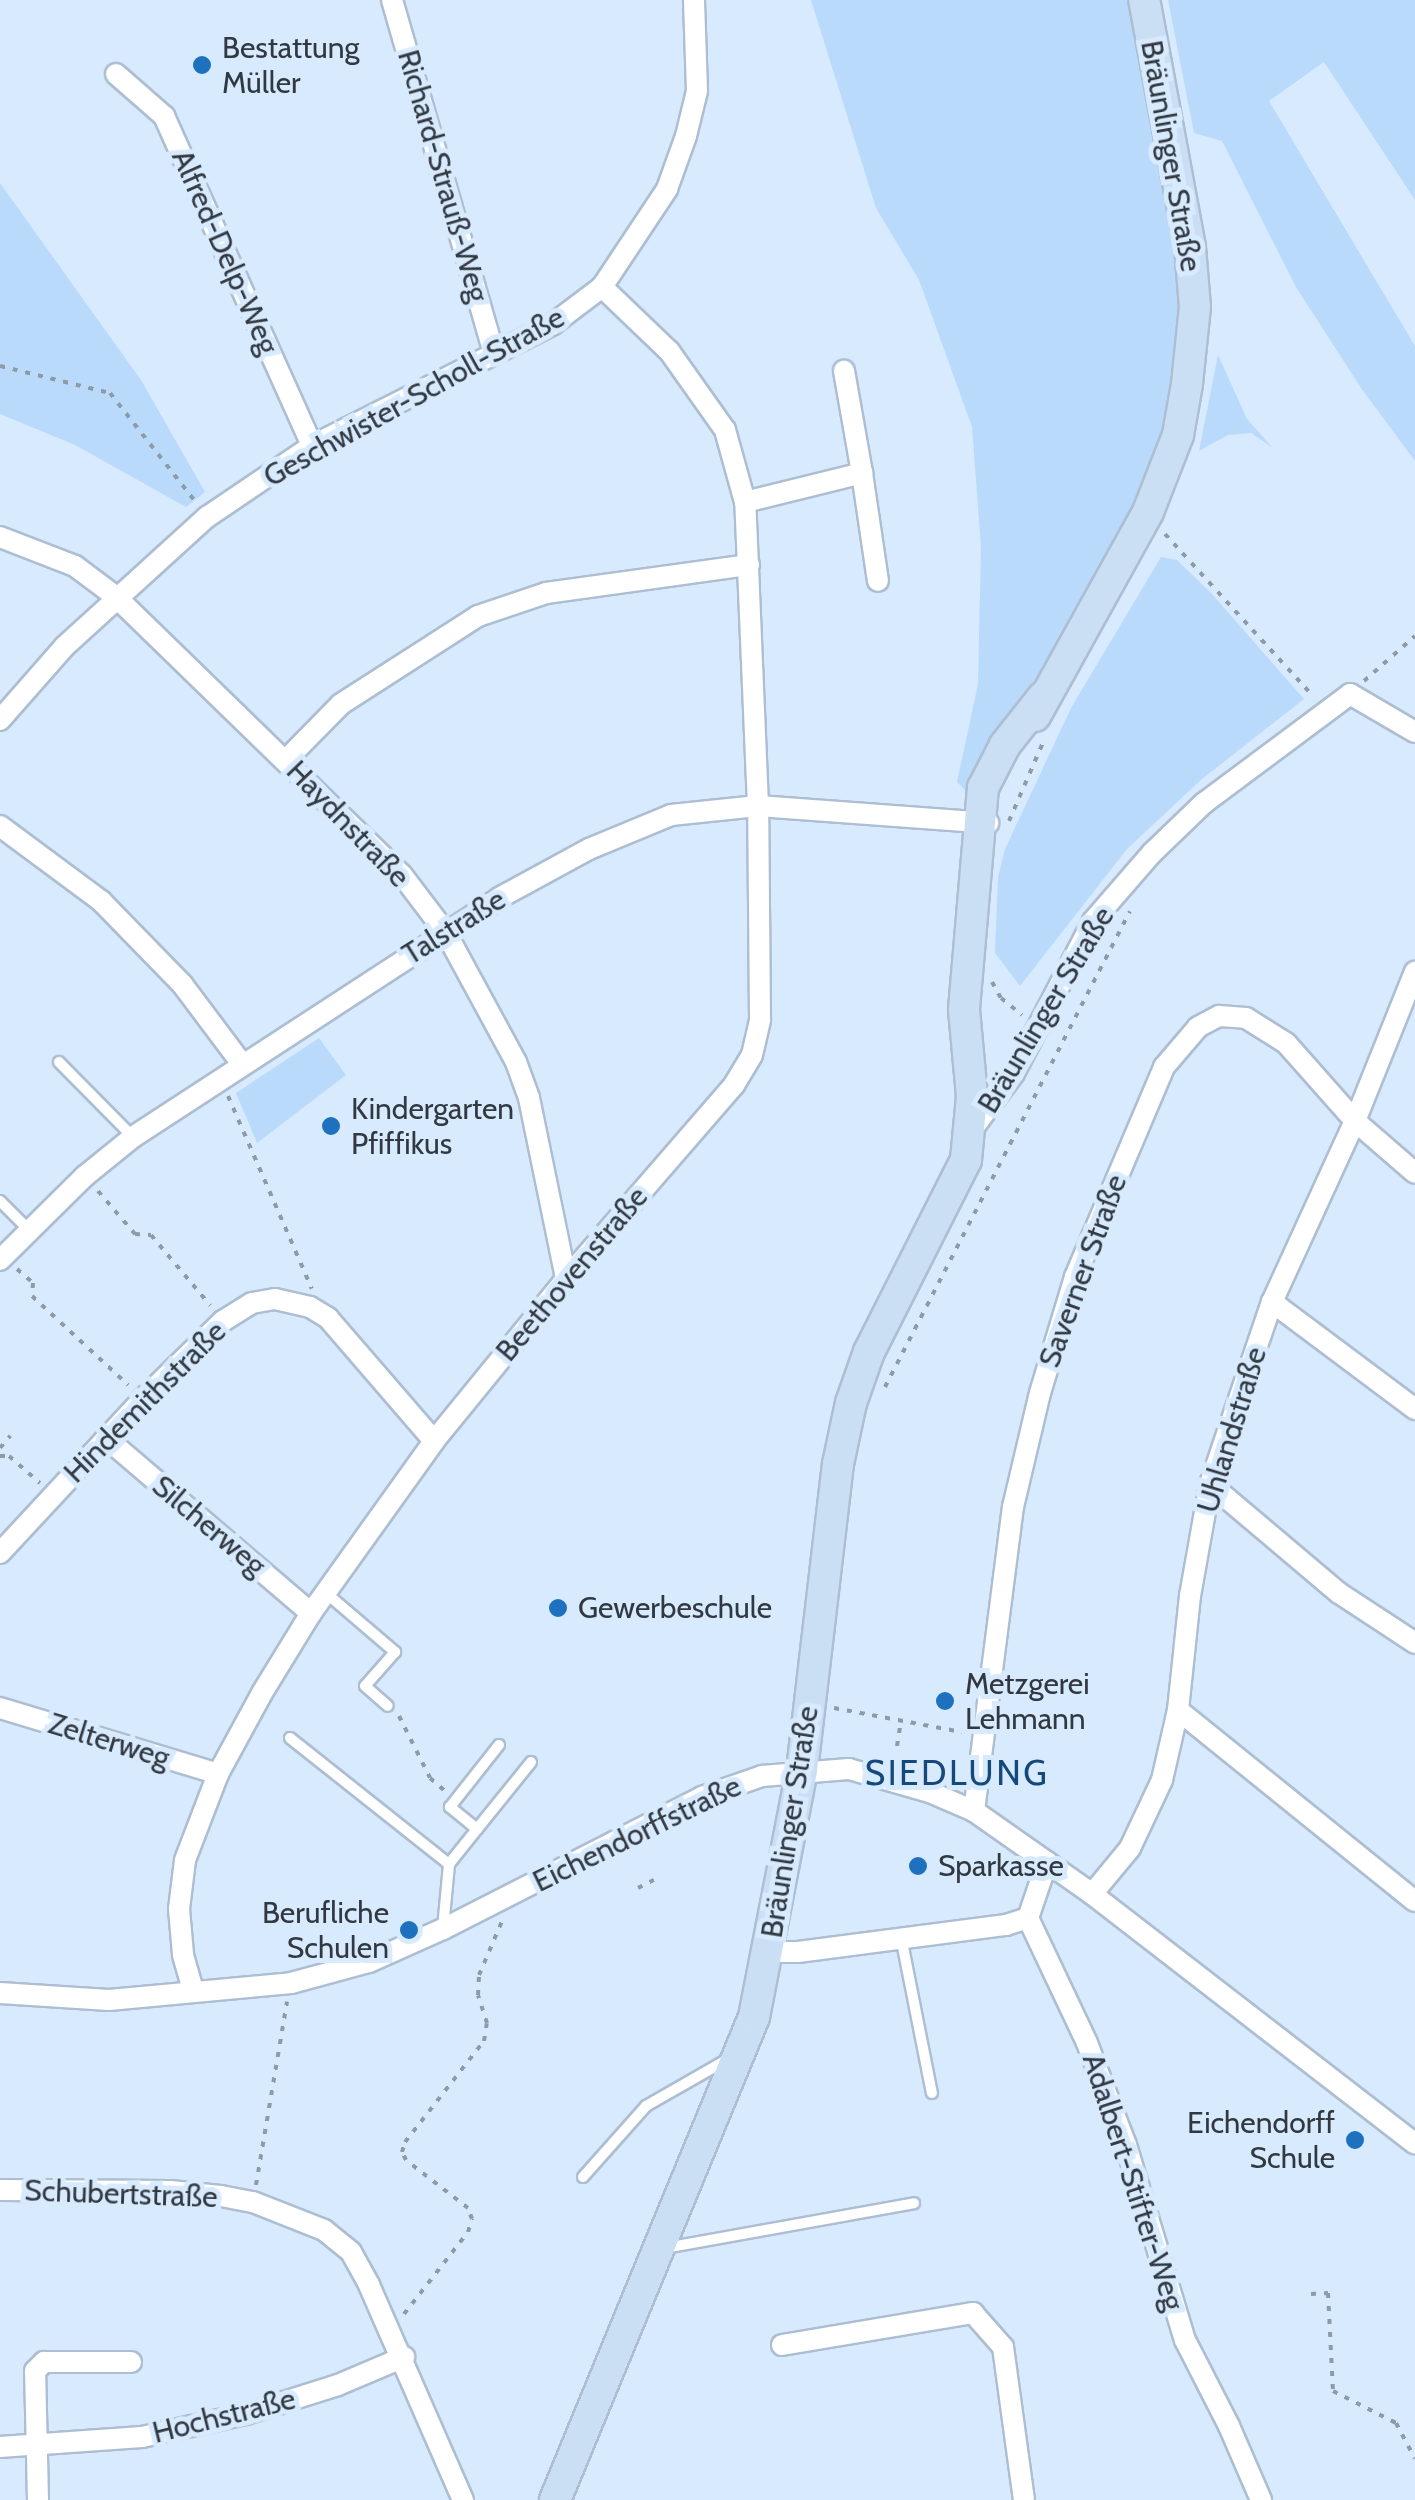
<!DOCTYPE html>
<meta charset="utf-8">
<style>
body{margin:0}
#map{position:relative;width:1415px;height:2500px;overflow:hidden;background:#d8eafe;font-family:Cabin,sans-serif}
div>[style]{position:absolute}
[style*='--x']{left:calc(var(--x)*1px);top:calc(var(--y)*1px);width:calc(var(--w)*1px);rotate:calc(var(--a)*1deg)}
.green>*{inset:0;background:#badafc}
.path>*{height:4px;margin-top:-2px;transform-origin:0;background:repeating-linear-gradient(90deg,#8d9aa8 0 5px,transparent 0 13px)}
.roads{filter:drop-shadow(2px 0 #adbed2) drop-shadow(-2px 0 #adbed2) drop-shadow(0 2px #adbed2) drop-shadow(0 -2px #adbed2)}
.lane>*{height:10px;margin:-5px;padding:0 5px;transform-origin:5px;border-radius:5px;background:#fff}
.street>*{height:20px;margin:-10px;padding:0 10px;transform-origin:10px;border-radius:10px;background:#fff}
.secondary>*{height:30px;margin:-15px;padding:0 15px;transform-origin:15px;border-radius:15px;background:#cadff4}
.dots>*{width:28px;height:28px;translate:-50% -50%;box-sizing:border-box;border:5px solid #d8eafe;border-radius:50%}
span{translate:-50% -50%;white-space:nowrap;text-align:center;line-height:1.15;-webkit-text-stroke:10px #d8eafe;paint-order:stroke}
.poi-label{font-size:30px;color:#313840}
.left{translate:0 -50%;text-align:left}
.right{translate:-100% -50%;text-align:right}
.street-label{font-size:30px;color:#313840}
.quarter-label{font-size:35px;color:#15497b;letter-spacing:2.5px}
</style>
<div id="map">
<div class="green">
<div style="clip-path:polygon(811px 0,1133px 0,1187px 316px,1162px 453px,1052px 662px,966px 791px,957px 782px,978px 684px,981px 547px,972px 427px,919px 280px,876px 208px)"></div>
<div style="clip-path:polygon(1168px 0,1415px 0,1415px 200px,1324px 62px,1269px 101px,1415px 346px,1415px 461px,1361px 388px,1296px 287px,1222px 141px,1194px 133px)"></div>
<div style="clip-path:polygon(0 183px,141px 380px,205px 492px,186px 507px,75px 445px,0 414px)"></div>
<div style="clip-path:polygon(1218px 355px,1247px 419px,1273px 448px,1251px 433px,1228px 435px,1199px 451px)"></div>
<div style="clip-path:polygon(1161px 557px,1177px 560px,1212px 594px,1304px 699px,1202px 779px,1127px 849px,1020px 986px,995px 953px,998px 877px,1005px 849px,1071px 708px)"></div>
<div style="clip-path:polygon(319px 1038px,346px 1075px,257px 1143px,236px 1093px)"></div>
</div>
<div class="path">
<div style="--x:0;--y:366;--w:113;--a:13.8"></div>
<div style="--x:110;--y:393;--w:137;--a:51.8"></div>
<div style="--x:1165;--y:534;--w:221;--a:47.6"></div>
<div style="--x:1364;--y:681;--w:68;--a:-41.4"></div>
<div style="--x:1009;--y:821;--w:90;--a:-66.6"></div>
<div style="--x:992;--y:982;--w:18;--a:61"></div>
<div style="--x:1001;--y:998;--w:27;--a:39"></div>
<div style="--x:228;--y:1096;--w:210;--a:66.5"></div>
<div style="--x:98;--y:1191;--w:57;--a:49.3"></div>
<div style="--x:135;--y:1234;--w:16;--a:4"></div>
<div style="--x:151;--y:1235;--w:92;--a:49.9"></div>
<div style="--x:17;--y:1269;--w:21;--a:41"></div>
<div style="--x:33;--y:1283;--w:13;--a:94"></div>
<div style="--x:32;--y:1296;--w:131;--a:42.8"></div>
<div style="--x:885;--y:1387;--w:535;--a:-62.76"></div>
<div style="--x:0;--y:1448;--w:16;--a:-50"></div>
<div style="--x:0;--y:1456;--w:9;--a:0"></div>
<div style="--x:9;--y:1456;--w:41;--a:41.1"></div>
<div style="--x:834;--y:1708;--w:130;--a:10.6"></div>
<div style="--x:399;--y:1716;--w:69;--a:63.4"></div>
<div style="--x:430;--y:1778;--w:20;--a:41"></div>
<div style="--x:897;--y:1746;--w:24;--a:-81"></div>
<div style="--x:638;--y:1888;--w:18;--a:-27"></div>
<div style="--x:256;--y:2185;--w:186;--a:-80.4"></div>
<div style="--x:1311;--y:2294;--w:17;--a:-3"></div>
<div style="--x:1328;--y:2293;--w:98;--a:87.1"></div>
<div style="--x:1333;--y:2391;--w:71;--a:26.9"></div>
<div style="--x:1396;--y:2423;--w:40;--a:62"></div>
<div style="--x:404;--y:2314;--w:104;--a:-52"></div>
<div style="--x:468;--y:2232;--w:14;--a:-73"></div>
<div style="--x:472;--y:2219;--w:12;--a:-110"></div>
<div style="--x:468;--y:2208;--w:78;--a:-142.3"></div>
<div style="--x:406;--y:2160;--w:9;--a:-117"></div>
<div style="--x:402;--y:2152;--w:10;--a:-73"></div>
<div style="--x:405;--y:2142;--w:128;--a:-52"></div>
<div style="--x:484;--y:2041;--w:18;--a:-81"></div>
<div style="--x:487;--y:2023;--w:29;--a:-108"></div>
<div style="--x:478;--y:1995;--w:20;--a:-87"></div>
<div style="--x:479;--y:1975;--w:59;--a:-66.9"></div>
</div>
<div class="roads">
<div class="lane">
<div style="--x:59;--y:1062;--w:105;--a:45.4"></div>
<div style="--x:0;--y:1201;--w:40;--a:45"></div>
<div style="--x:326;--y:1593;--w:91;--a:40.5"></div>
<div style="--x:395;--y:1652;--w:45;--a:131.4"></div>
<div style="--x:365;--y:1686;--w:30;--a:41"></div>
<div style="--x:290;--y:1738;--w:203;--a:38.4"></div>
<div style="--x:477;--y:1829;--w:86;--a:-51.1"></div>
<div style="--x:443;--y:1928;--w:64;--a:-84.6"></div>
<div style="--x:449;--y:1864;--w:45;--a:-51.3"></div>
<div style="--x:477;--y:1829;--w:35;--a:-141"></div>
<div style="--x:450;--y:1807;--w:79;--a:-51.7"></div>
<div style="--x:901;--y:1937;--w:159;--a:78.8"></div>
<div style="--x:583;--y:2177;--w:95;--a:-48.4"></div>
<div style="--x:646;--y:2106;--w:95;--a:-29.8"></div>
<div style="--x:665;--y:2248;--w:253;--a:-10.2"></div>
</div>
<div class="street">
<div style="--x:392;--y:0;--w:367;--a:73.9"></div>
<div style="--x:116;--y:74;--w:64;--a:41.2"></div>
<div style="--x:164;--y:116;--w:362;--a:65.8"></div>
<div style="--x:862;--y:473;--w:109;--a:81.6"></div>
<div style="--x:745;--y:502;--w:121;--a:-13.9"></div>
<div style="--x:862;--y:473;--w:104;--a:-100"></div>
<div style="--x:0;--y:537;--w:80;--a:21.1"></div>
<div style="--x:75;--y:566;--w:50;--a:36.9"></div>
<div style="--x:115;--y:596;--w:400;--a:44.2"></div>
<div style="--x:402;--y:875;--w:73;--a:52.8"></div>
<div style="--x:446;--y:933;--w:147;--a:61.5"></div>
<div style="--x:516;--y:1062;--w:38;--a:70"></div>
<div style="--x:529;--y:1098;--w:185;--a:78.4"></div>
<div style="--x:0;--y:720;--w:98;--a:-48.7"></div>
<div style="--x:65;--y:646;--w:192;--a:-42.3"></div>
<div style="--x:207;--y:517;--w:127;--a:-34.1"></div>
<div style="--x:312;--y:446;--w:270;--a:-26.8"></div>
<div style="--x:553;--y:324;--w:61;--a:-37.1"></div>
<div style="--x:602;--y:287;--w:118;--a:-56.4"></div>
<div style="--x:667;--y:189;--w:56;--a:-70.3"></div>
<div style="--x:686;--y:136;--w:46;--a:-76.3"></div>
<div style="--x:697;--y:91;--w:91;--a:-91.9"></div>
<div style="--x:286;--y:760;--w:78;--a:-45.5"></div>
<div style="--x:341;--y:704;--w:163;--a:-32.7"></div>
<div style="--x:478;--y:616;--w:72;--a:-18.7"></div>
<div style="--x:546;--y:593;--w:205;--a:-7.9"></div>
<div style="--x:0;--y:826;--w:126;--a:36.6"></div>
<div style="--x:101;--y:901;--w:116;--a:45.7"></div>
<div style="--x:182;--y:984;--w:100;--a:53.1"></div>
<div style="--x:971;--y:1131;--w:72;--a:-53.4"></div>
<div style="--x:1014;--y:1073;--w:171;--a:-62.5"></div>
<div style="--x:1093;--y:921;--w:90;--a:-49.1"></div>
<div style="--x:1152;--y:853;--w:72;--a:-43.9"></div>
<div style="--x:1204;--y:803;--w:182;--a:-36.7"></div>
<div style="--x:1350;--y:694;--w:75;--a:30.3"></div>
<div style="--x:0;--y:1260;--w:120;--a:-44.7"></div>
<div style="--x:85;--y:1176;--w:62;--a:-39.1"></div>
<div style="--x:133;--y:1137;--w:437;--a:-33.1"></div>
<div style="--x:499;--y:898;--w:102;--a:-28.6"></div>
<div style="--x:589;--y:849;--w:89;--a:-22.5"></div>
<div style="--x:671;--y:815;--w:87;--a:-5.9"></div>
<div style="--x:758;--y:806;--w:231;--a:4.2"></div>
<div style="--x:1272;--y:1302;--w:179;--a:36.8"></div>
<div style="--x:106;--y:1438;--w:270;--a:40.5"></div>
<div style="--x:1210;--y:1484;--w:169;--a:40.2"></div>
<div style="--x:1339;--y:1593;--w:91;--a:33.3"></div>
<div style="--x:0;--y:1553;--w:210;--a:-47.1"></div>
<div style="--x:143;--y:1399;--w:112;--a:-44.3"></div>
<div style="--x:223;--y:1321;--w:34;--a:-32"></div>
<div style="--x:252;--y:1303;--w:23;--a:-10"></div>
<div style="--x:275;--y:1299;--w:36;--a:13"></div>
<div style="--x:310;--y:1307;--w:21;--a:31"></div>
<div style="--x:328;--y:1318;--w:162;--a:49.2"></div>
<div style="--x:0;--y:1708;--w:228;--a:16.8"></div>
<div style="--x:1178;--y:1710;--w:304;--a:38.9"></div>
<div style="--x:974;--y:1811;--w:306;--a:-82.7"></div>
<div style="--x:1013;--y:1507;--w:117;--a:-76.7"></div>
<div style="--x:1040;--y:1393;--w:121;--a:-73.2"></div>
<div style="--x:1075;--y:1277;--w:228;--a:-67"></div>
<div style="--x:1164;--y:1067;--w:52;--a:-49.6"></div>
<div style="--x:1198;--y:1027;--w:24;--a:-28"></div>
<div style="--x:1219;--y:1016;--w:27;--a:4"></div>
<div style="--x:1246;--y:1018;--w:47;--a:32"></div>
<div style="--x:1286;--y:1043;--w:104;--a:48.5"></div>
<div style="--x:1355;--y:1121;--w:79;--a:40.9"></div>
<div style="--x:1047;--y:1862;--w:59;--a:108.7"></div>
<div style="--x:1028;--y:1918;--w:138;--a:64.7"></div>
<div style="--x:1087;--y:2043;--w:109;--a:69.1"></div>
<div style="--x:1126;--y:2145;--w:204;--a:73.2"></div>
<div style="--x:1185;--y:2340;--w:97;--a:62.9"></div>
<div style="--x:1229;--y:2426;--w:81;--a:66.6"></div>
<div style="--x:1092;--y:1894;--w:60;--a:-50.4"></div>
<div style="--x:1130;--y:1848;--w:75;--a:-64.8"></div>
<div style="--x:1162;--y:1780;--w:72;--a:-77.1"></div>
<div style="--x:1178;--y:1710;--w:115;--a:-84"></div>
<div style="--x:1190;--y:1596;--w:114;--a:-79.9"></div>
<div style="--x:1210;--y:1484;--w:192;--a:-71.2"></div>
<div style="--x:1272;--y:1302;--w:199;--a:-65.4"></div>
<div style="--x:1355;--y:1121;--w:161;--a:-68.1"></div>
<div style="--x:769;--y:1952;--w:29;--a:0"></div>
<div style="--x:798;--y:1952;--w:210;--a:-7.4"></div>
<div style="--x:1006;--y:1925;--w:23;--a:-18"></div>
<div style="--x:193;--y:1990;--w:37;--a:-106"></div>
<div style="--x:183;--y:1954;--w:45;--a:-95.1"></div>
<div style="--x:179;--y:1909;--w:49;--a:-83"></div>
<div style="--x:185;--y:1860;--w:92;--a:-69"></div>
<div style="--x:218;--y:1774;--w:92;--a:-61.5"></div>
<div style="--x:262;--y:1693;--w:94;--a:-58.5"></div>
<div style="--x:311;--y:1613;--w:211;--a:-54.4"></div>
<div style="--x:434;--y:1441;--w:209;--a:-50.8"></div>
<div style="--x:566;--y:1279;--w:257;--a:-49.1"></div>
<div style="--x:734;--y:1085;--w:35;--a:-59"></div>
<div style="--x:752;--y:1055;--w:37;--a:-77"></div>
<div style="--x:760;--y:1019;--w:213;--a:-90.5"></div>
<div style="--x:758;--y:806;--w:304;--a:-92.4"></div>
<div style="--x:745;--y:502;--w:75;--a:-105.5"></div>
<div style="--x:725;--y:430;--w:97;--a:-125.3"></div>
<div style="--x:669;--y:351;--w:93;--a:-136.3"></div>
<div style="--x:0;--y:1993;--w:109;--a:3.7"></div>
<div style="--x:109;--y:2000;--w:183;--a:-5.3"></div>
<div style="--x:291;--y:1983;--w:81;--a:-15.1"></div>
<div style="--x:369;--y:1962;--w:81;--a:-24"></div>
<div style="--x:443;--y:1929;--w:291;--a:-27"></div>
<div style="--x:702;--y:1797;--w:64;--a:-19.3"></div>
<div style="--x:762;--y:1776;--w:87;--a:-4.6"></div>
<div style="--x:849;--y:1769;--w:84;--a:15.9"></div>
<div style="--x:930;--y:1792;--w:48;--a:23.4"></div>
<div style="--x:974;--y:1811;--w:144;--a:35.1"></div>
<div style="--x:1092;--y:1894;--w:408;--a:37.7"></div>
<div style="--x:0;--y:2190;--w:170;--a:0.3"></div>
<div style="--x:170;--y:2191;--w:51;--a:5.6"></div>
<div style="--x:221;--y:2196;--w:33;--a:11"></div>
<div style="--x:253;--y:2202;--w:76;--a:21.5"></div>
<div style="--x:324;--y:2230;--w:35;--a:39"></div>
<div style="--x:351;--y:2252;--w:38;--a:61"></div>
<div style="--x:369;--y:2285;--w:235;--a:66.4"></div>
<div style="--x:782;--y:2345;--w:194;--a:-9.5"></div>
<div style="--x:973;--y:2313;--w:45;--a:48.6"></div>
<div style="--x:1003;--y:2347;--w:154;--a:82.2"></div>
<div style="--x:0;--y:2447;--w:142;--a:-4"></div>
<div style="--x:142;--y:2437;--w:107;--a:-12.5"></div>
<div style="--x:246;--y:2414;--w:96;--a:-17.5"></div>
<div style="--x:338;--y:2385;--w:72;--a:-23"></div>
<div style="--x:38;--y:2500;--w:129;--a:-91.3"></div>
<div style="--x:35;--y:2371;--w:13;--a:-45"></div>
<div style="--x:44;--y:2362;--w:87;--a:0"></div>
</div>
<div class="secondary">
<div style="--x:1035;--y:716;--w:233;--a:-61"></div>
<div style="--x:1148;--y:512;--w:83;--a:-68.7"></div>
<div style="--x:1178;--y:435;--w:52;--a:-80"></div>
<div style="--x:1187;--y:384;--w:77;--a:-84.1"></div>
<div style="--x:1195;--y:307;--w:60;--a:-94.8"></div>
<div style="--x:1190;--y:247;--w:251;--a:-100.5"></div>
<div style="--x:555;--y:2500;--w:522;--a:-67.61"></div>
<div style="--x:754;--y:2017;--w:252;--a:-79"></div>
<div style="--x:802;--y:1770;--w:308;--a:-83.3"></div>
<div style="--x:838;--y:1464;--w:62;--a:-78"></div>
<div style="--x:851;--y:1403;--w:54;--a:-70.6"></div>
<div style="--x:869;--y:1352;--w:215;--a:-63.2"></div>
<div style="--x:966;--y:1160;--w:64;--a:-84.6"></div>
<div style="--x:972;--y:1096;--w:87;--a:-95.3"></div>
<div style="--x:964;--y:1009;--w:222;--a:-85.1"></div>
<div style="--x:983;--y:788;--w:48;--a:-62.9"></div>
<div style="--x:1005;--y:745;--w:61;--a:-51.6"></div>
</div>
</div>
<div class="dots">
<div style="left:202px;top:65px;background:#1d71bf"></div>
<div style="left:331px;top:1126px;background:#1d71bf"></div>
<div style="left:558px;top:1608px;background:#1d71bf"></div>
<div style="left:945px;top:1701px;background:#1d71bf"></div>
<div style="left:918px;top:1866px;background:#1d71bf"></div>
<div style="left:409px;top:1930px;background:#1d71bf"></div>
<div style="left:1355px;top:2140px;background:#1d71bf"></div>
</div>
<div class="poi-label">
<span class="left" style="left:222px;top:65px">Bestattung<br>Müller</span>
<span class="left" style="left:351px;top:1126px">Kindergarten<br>Pfiffikus</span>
<span class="left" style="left:578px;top:1608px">Gewerbeschule</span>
<span class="left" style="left:965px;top:1701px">Metzgerei<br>Lehmann</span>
<span class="left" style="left:938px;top:1866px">Sparkasse</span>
<span class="right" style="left:389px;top:1930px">Berufliche<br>Schulen</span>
<span class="right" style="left:1335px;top:2140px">Eichendorff<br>Schule</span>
</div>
<div class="street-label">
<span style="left:1171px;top:156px;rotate:80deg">Bräunlinger Straße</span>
<span style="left:443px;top:176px;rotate:74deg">Richard-Strauß-Weg</span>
<span style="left:225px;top:252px;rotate:66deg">Alfred-Delp-Weg</span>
<span style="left:414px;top:397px;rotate:-29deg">Geschwister-Scholl-Straße</span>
<span style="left:348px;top:824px;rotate:46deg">Haydnstraße</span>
<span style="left:454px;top:927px;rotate:-32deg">Talstraße</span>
<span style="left:1046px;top:1010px;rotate:-59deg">Bräunlinger Straße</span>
<span style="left:1083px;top:1271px;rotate:-70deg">Saverner Straße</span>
<span style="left:572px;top:1274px;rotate:-50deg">Beethovenstraße</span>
<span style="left:145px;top:1402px;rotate:-45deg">Hindemithstraße</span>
<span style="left:1232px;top:1430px;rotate:-73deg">Uhlandstraße</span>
<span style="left:209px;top:1526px;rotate:40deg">Silcherweg</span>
<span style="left:109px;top:1741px;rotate:17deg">Zelterweg</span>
<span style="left:790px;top:1822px;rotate:-81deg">Bräunlinger Straße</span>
<span style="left:637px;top:1834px;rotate:-26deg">Eichendorffstraße</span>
<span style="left:1133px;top:2182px;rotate:72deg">Adalbert-Stifter-Weg</span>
<span style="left:121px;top:2194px;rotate:2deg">Schubertstraße</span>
<span style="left:224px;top:2416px;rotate:-14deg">Hochstraße</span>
</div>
<div class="quarter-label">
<span style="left:957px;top:1773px">SIEDLUNG</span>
</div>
</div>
